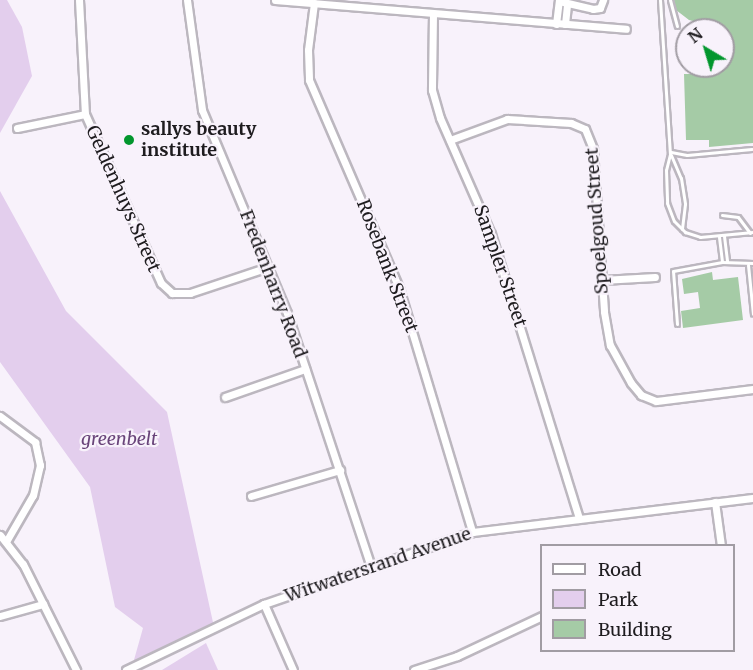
<!DOCTYPE html>
<style>
body{margin:0}
#map{position:relative;width:753px;height:670px;overflow:hidden;background:#f8f2fb;font-family:Merriweather,serif}
div>[style]{position:absolute}
[style*='--x']{left:calc(var(--x)*1px);top:calc(var(--y)*1px);width:calc(var(--w)*1px);rotate:calc(var(--a)*1deg)}
.green>*{inset:0;background:#e3ceed}
.building>*{inset:0;background:#a5cba6}
.roads{filter:drop-shadow(2px 0 #bcb7bf) drop-shadow(-2px 0 #bcb7bf) drop-shadow(0 2px #bcb7bf) drop-shadow(0 -2px #bcb7bf)}
.service>*{height:3px;margin:-1.5px;padding:0 1.5px;transform-origin:1.5px;border-radius:1.5px;background:#fff}
.minor>*{height:7px;margin:-3.5px;padding:0 3.5px;transform-origin:3.5px;border-radius:3.5px;background:#fff}
.dots>*{width:16px;height:16px;translate:-50% -50%;box-sizing:border-box;border:3px solid #f8f2fb;border-radius:50%}
span{translate:-50% -50%;white-space:nowrap;text-align:center;line-height:1.15;-webkit-text-stroke:4.5px #f8f2fb;paint-order:stroke}
.poi-label{font-size:18px;color:#1e1c1f;font-weight:700}
.left{translate:0 -50%;text-align:left}
.street-label{font-size:18px;color:#1e1c1f}
.park-label{font-size:18px;color:#69447a;font-style:italic}
.legend{position:absolute;left:540px;top:544px;width:195px;height:108px;box-sizing:border-box;background:#f8f2fb;border:2px solid #a19ca3;margin:0;padding:8px 10px;list-style:none;font-size:18px;color:#1e1c1f}
.legend li{display:flex;align-items:center;gap:12px;height:30px}
.legend b{width:30px;border:2px solid #a19ca3}
.north{position:absolute;left:675px;top:18px;width:60px;height:60px;box-sizing:border-box;background:#f8f2fb;border:2px solid #a19ca3;border-radius:50%;rotate:322deg;font-size:16px;font-weight:700;line-height:24px;text-align:center;color:#1e1c1f}
.north::after{content:'';display:block;margin:auto;width:21px;height:27px;background:#02962d;clip-path:polygon(50% 0,100% 100%,50% 72%,0 100%)}
</style>
<div id="map">
<div class="green">
<div style="clip-path:polygon(0 0,7px 0,22px 27px,32px 76px,0 133px)"></div>
<div style="clip-path:polygon(0 191px,66px 311px,167px 412px,214px 627px,132px 667px,143px 628px,115px 607px,90px 487px,0 362px)"></div>
<div style="clip-path:polygon(206px 643px,218px 670px,162px 670px)"></div>
</div>
<div class="building">
<div style="clip-path:polygon(674px 0,753px 0,753px 143px,709px 147px,709px 140px,686px 140px,684px 74px,699px 74px,699px 66px,723px 66px,723px 30px,706px 30px,706px 24px,689px 20px,676px 10px)"></div>
<div style="clip-path:polygon(712px 272px,713px 280px,738px 277px,743px 320px,683px 328px,681px 311px,700px 308px,698px 292px,684px 294px,682px 279px)"></div>
</div>
<div class="roads">
<div class="service">
<div style="--x:660;--y:0;--w:154;--a:86.3"></div>
<div style="--x:670;--y:154;--w:16;--a:104"></div>
<div style="--x:666;--y:170;--w:33;--a:88"></div>
<div style="--x:667;--y:203;--w:19;--a:69"></div>
<div style="--x:674;--y:221;--w:16;--a:45"></div>
<div style="--x:685;--y:232;--w:16;--a:18"></div>
<div style="--x:700;--y:237;--w:53;--a:-5.4"></div>
<div style="--x:670;--y:0;--w:27;--a:75"></div>
<div style="--x:671;--y:152;--w:16;--a:11"></div>
<div style="--x:687;--y:155;--w:65;--a:-5.3"></div>
<div style="--x:671;--y:155;--w:25;--a:67"></div>
<div style="--x:681;--y:178;--w:26;--a:81"></div>
<div style="--x:685;--y:204;--w:25;--a:97"></div>
<div style="--x:722;--y:215;--w:16;--a:7"></div>
<div style="--x:738;--y:217;--w:20;--a:53"></div>
<div style="--x:724;--y:236;--w:25;--a:83"></div>
<div style="--x:719;--y:237;--w:25;--a:83"></div>
<div style="--x:748;--y:265;--w:49;--a:84.2"></div>
<div style="--x:677;--y:324;--w:53;--a:-94.3"></div>
<div style="--x:673;--y:271;--w:50;--a:-10.4"></div>
<div style="--x:722;--y:262;--w:31;--a:2"></div>
</div>
<div class="minor">
<div style="--x:79;--y:0;--w:114;--a:87"></div>
<div style="--x:85;--y:114;--w:185;--a:65.8"></div>
<div style="--x:161;--y:283;--w:15;--a:42"></div>
<div style="--x:172;--y:293;--w:18;--a:0"></div>
<div style="--x:190;--y:293;--w:82;--a:-18.4"></div>
<div style="--x:187;--y:0;--w:111;--a:82.2"></div>
<div style="--x:202;--y:110;--w:220;--a:67.3"></div>
<div style="--x:287;--y:313;--w:268;--a:71.7"></div>
<div style="--x:275;--y:0;--w:352;--a:4.7"></div>
<div style="--x:559;--y:1;--w:35;--a:13"></div>
<div style="--x:593;--y:9;--w:7;--a:-8"></div>
<div style="--x:600;--y:8;--w:9;--a:-69"></div>
<div style="--x:314;--y:3;--w:47;--a:97.3"></div>
<div style="--x:308;--y:50;--w:30;--a:88"></div>
<div style="--x:309;--y:80;--w:227;--a:66.6"></div>
<div style="--x:399;--y:288;--w:255;--a:73.3"></div>
<div style="--x:433;--y:14;--w:76;--a:90.8"></div>
<div style="--x:432;--y:90;--w:29;--a:74"></div>
<div style="--x:440;--y:118;--w:127;--a:66.3"></div>
<div style="--x:491;--y:234;--w:298;--a:72.8"></div>
<div style="--x:556;--y:24;--w:24;--a:-83"></div>
<div style="--x:565;--y:24;--w:20;--a:-84"></div>
<div style="--x:17;--y:128;--w:69;--a:-11.6"></div>
<div style="--x:450;--y:140;--w:61;--a:-20.2"></div>
<div style="--x:507;--y:119;--w:64;--a:3.6"></div>
<div style="--x:571;--y:123;--w:15;--a:23"></div>
<div style="--x:585;--y:129;--w:22;--a:68"></div>
<div style="--x:593;--y:149;--w:163;--a:86.1"></div>
<div style="--x:604;--y:312;--w:34;--a:80"></div>
<div style="--x:610;--y:345;--w:43;--a:61.1"></div>
<div style="--x:631;--y:383;--w:16;--a:50"></div>
<div style="--x:641;--y:395;--w:16;--a:22"></div>
<div style="--x:656;--y:401;--w:98;--a:-7.1"></div>
<div style="--x:602;--y:280;--w:53;--a:-3.2"></div>
<div style="--x:225;--y:397;--w:85;--a:-19.3"></div>
<div style="--x:0;--y:416;--w:44;--a:36.6"></div>
<div style="--x:35;--y:442;--w:24;--a:78"></div>
<div style="--x:40;--y:465;--w:31;--a:103"></div>
<div style="--x:33;--y:495;--w:52;--a:120"></div>
<div style="--x:251;--y:496;--w:93;--a:-16.3"></div>
<div style="--x:715;--y:502;--w:44;--a:82.2"></div>
<div style="--x:0;--y:535;--w:37;--a:52"></div>
<div style="--x:23;--y:564;--w:119;--a:63.4"></div>
<div style="--x:264;--y:604;--w:72;--a:66.3"></div>
<div style="--x:0;--y:616;--w:45;--a:-15.6"></div>
<div style="--x:126;--y:670;--w:153;--a:-25.6"></div>
<div style="--x:264;--y:604;--w:220;--a:-19.1"></div>
<div style="--x:472;--y:532;--w:283;--a:-6.9"></div>
<div style="--x:414;--y:670;--w:45;--a:-18"></div>
<div style="--x:457;--y:656;--w:94;--a:-25.2"></div>
</div>
</div>
<div class="dots">
<div style="left:129px;top:140px;background:#02962d"></div>
</div>
<div class="poi-label">
<span class="left" style="left:141px;top:140px">sallys beauty<br>institute</span>
</div>
<div class="street-label">
<span style="left:123px;top:199px;rotate:66deg">Geldenhuys Street</span>
<span style="left:597px;top:221px;rotate:-94deg">Spoelgoud Street</span>
<span style="left:387px;top:266px;rotate:69deg">Rosebank Street</span>
<span style="left:500px;top:266px;rotate:71deg">Sampler Street</span>
<span style="left:273px;top:284px;rotate:69deg">Fredenharry Road</span>
<span style="left:378px;top:565px;rotate:-19deg">Witwatersrand Avenue</span>
</div>
<div class="park-label">
<span style="left:119px;top:439px">greenbelt</span>
</div>
<ul class="legend">
<li><b style="height:8px;background:#fff"></b>Road</li>
<li><b style="height:16px;background:#e3ceed"></b>Park</li>
<li><b style="height:16px;background:#a5cba6"></b>Building</li>
</ul>
<div class="north">N</div>
</div>
